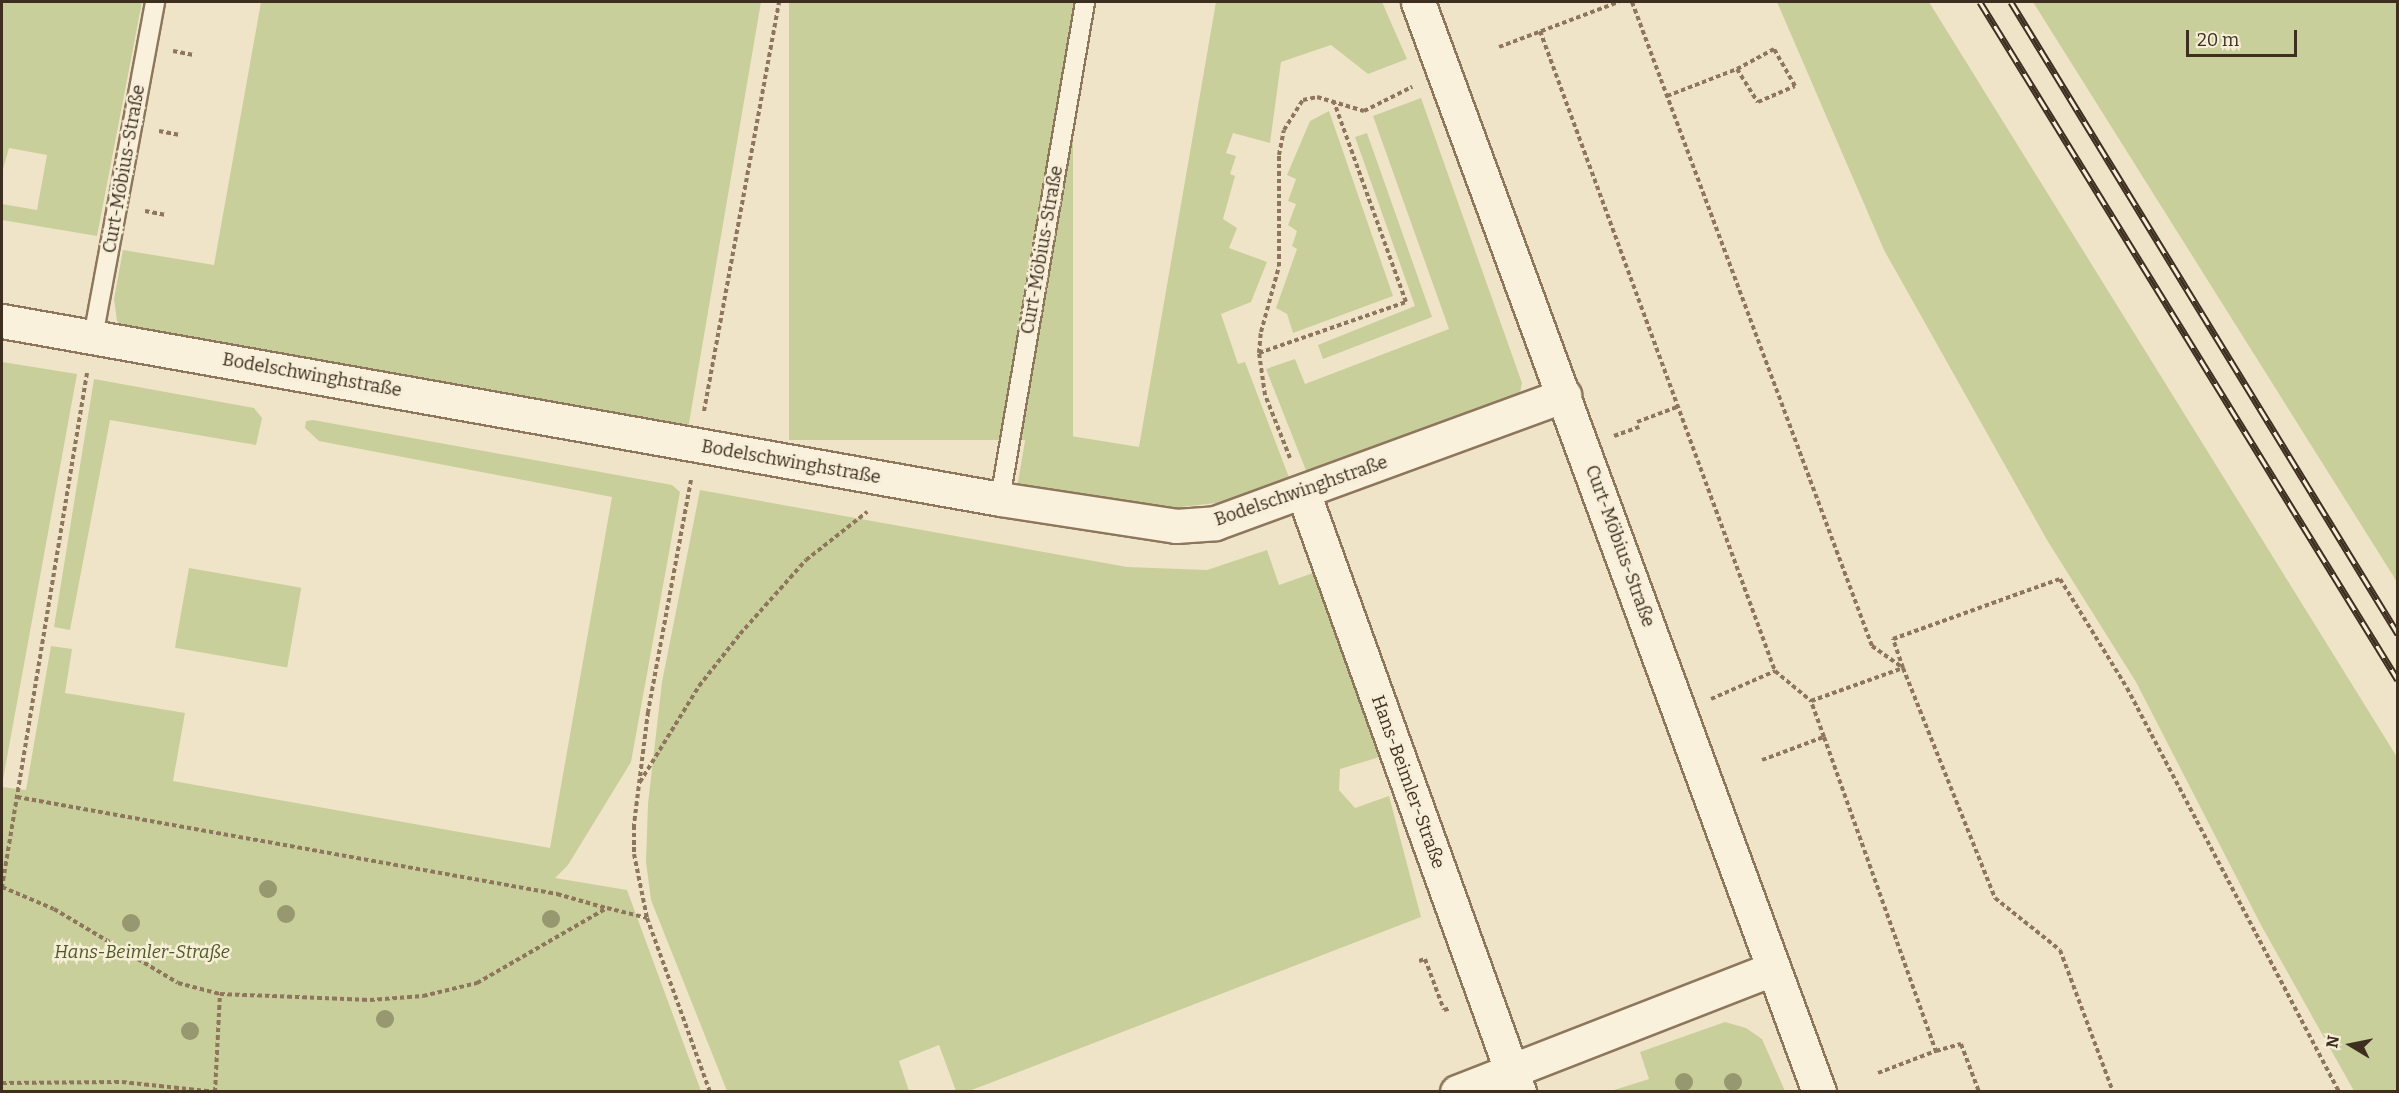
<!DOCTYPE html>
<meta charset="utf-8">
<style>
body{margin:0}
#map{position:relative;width:2399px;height:1093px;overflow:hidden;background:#f0e4c8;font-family:Bitter,serif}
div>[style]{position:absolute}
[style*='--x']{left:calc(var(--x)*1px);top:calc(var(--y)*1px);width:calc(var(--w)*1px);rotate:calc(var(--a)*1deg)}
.green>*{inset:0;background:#c9cf9b;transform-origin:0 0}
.path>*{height:4px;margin-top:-2px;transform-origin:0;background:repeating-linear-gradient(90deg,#8d765c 0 4.5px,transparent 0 7.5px)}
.roads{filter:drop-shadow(2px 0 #8d765c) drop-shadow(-2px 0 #8d765c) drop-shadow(0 2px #8d765c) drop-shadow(0 -2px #8d765c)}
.lane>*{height:18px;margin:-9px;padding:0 9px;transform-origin:9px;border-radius:9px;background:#faf1dc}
.street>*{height:33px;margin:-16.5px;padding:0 16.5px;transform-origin:16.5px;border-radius:16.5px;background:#faf1dc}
.rail>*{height:7px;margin-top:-3.5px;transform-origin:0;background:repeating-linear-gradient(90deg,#f7eed8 0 14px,#3d2e20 0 28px);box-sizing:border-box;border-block:2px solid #3d2e20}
.trees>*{width:18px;height:18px;margin:-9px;border-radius:50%;background:#96986f}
span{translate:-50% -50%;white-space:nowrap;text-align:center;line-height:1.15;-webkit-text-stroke:5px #f7eed8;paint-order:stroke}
.street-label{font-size:18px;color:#3d2e20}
.park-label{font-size:18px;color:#4d5a26;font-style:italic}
.frame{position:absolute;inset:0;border:3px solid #3d2e20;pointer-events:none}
.north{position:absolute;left:2321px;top:1015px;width:60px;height:60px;-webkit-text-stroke:4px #f7eed8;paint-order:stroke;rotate:280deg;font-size:16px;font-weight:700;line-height:24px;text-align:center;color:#3d2e20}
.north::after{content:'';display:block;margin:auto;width:21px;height:27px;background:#3d2e20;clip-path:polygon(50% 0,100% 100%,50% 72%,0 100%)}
.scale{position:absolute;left:2186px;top:30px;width:111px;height:27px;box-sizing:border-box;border:3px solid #3d2e20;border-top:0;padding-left:8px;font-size:18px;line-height:21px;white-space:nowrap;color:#3d2e20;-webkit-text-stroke:4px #f7eed8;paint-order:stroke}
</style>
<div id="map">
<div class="green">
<div style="clip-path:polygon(2px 2px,142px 2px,97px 236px,2px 220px,2px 204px,37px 210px,47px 155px,9px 148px,2px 173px)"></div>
<div style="clip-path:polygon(261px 2px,761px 2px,688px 429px,129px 332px,117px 321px,114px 299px,123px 250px,214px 265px)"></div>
<div style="left:789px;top:2px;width:284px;height:438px"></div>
<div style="clip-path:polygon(1216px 2px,1382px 2px,1407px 59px,1368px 74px,1331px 45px,1281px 62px,1270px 143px,1233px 133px,1226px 153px,1236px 156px,1230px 174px,1235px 176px,1223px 219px,1237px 228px,1229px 248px,1267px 262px,1251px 302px,1221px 314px,1238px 364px,1245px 362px,1290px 480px,1242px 500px,1146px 511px,1017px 488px,1027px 429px,1139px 447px)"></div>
<div style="clip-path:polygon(1777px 2px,1929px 2px,2397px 757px,2397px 1091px,2354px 1091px,2261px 925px,2136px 682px,2047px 540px,1884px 250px)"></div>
<div style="clip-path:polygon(2033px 2px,2397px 2px,2397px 582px)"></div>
<div style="clip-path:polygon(1421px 98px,1522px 383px,1520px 394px,1307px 473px,1266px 369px,1295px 359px,1305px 384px,1449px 329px,1373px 116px)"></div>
<div style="clip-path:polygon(1329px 111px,1393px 296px,1293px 333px,1287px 314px,1276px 308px,1297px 249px,1292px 246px,1297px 231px,1288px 225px,1296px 204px,1288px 201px,1296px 179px,1287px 175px,1310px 121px)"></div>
<div style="clip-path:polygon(1367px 133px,1432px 317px,1323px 359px,1318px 345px,1415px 306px,1355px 137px)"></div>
<div style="clip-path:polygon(2px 362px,77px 374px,2px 785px)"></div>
<div style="clip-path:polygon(94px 379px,254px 408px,262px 418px,256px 445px,110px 420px,70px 630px,54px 627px)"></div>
<div style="clip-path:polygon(313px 420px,672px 485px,680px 492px,631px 762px,568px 865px,555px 878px,627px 890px,701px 1091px,2px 1091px,2px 787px,26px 790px,51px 646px,72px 649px,65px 693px,185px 713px,173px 781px,550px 848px,612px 497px,319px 441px,305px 428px,306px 421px)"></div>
<div style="clip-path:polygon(700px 490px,1127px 567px,1207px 570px,1267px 550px,1279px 585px,1316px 572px,1383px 756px,1340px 769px,1339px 790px,1355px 808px,1389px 796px,1421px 917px,969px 1091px,956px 1091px,939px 1045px,899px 1061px,909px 1091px,727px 1091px,651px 900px,646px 862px,648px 804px,662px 682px)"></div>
<div style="left:189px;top:568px;width:114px;height:81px;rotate:10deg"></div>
<div style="clip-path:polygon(1725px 1022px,1746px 1028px,1762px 1039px,1785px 1091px,1611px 1091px,1649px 1079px,1640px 1052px)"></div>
</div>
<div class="path">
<div style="--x:1632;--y:2;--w:687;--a:69.56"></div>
<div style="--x:1872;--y:646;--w:38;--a:35"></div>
<div style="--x:1903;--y:668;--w:248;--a:68.2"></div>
<div style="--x:1995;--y:898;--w:83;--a:38.7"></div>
<div style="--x:2060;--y:950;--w:152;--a:69.5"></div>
<div style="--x:1540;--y:31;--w:682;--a:69.84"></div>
<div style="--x:1775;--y:671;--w:47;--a:39.8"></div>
<div style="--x:1499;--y:47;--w:128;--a:-20.6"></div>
<div style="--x:173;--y:51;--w:21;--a:11"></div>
<div style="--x:1667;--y:96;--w:75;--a:-21.1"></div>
<div style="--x:1737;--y:69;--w:39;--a:58"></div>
<div style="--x:1758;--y:102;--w:40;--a:-23.4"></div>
<div style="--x:1795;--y:86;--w:43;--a:-119.6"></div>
<div style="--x:1774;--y:49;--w:42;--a:151.6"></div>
<div style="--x:159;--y:131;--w:20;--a:11"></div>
<div style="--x:145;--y:211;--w:20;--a:11"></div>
<div style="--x:1259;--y:353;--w:156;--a:-19.1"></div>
<div style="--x:1406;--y:302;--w:213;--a:-109.8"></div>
<div style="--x:87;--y:373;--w:521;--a:99.39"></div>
<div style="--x:2;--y:887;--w:56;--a:22.9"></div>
<div style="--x:54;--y:909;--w:144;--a:30.8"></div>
<div style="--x:178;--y:983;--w:43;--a:14.7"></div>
<div style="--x:220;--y:994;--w:150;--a:2.3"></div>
<div style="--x:370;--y:1000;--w:53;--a:-4.3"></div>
<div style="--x:423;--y:996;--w:56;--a:-13.5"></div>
<div style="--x:477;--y:983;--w:150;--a:-30"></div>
<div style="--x:607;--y:908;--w:41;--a:14"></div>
<div style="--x:704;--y:411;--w:416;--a:-79.6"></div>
<div style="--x:1637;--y:422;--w:43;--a:-20.6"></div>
<div style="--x:1614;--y:436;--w:27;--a:-20"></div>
<div style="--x:1290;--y:458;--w:68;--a:-111.6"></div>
<div style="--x:1265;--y:395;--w:42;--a:-98.1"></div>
<div style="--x:1259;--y:353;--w:21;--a:-85"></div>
<div style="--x:1261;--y:332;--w:68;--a:-74.7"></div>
<div style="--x:1279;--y:266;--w:111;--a:-90"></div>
<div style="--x:1279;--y:155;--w:25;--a:-79"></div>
<div style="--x:1284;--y:130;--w:36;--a:-58"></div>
<div style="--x:1303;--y:100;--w:14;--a:-12"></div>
<div style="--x:1317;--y:97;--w:49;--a:16.6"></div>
<div style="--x:1364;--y:111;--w:54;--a:-26.6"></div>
<div style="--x:691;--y:480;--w:236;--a:100.5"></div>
<div style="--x:648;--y:712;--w:114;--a:97.1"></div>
<div style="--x:634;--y:825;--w:29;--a:90"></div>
<div style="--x:634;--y:854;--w:65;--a:78.5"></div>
<div style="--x:647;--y:918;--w:185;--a:70.1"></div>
<div style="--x:1711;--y:699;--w:70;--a:-23.6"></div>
<div style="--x:1824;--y:737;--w:333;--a:70.4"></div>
<div style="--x:1936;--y:1051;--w:26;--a:-16"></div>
<div style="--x:1961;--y:1044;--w:51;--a:69.4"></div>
<div style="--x:1762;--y:760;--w:66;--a:-20.4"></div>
<div style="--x:1824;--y:737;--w:38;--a:-110"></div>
<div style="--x:1811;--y:701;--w:98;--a:-19.7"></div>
<div style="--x:1903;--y:668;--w:31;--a:-109"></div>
<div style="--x:1893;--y:639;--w:177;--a:-19.8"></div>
<div style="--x:2060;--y:579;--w:128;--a:58.4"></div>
<div style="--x:2127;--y:688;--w:456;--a:62.3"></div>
<div style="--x:640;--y:782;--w:113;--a:-58.4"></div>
<div style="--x:699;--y:686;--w:66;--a:-51.7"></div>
<div style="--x:740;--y:634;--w:99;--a:-48.3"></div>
<div style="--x:806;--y:560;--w:78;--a:-38.2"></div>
<div style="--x:17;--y:797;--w:549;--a:10.18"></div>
<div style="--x:557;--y:894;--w:51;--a:15.9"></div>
<div style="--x:1419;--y:961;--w:6;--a:-18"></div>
<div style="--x:1425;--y:959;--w:54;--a:69.6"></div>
<div style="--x:1444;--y:1010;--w:7;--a:-16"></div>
<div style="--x:1878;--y:1073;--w:62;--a:-20.8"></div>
<div style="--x:2;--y:1083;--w:120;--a:-0.5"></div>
<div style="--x:122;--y:1082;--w:95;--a:6.1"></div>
<div style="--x:215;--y:1092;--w:98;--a:-87.1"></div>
</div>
<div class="roads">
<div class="lane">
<div style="--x:93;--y:337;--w:341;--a:-79.5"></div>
<div style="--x:1000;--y:499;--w:504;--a:-80.29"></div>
</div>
<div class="street">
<div style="--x:1418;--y:2;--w:1161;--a:69.8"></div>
<div style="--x:2;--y:321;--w:1014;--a:10.11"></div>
<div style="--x:1000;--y:499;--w:178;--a:8.7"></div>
<div style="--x:1176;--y:526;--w:39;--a:-4"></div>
<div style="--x:1215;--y:523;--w:372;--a:-20.1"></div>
<div style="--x:1303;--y:492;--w:638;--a:70.2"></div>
<div style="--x:1457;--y:1092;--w:338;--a:-21.3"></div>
</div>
</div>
<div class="rail">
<div style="--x:1980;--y:2;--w:796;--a:58.35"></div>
<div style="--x:2011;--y:2;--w:741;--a:58.52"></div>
</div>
<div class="trees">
<div style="left:268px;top:889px"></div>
<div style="left:286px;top:914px"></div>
<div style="left:551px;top:919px"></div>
<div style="left:131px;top:923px"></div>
<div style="left:385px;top:1019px"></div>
<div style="left:190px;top:1031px"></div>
<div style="left:1684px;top:1082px"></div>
<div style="left:1733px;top:1082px"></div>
</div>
<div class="street-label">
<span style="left:124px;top:169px;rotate:-80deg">Curt-Möbius-Straße</span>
<span style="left:1042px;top:250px;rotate:-80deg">Curt-Möbius-Straße</span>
<span style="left:312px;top:375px;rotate:10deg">Bodelschwinghstraße</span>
<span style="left:791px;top:462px;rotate:10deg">Bodelschwinghstraße</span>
<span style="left:1301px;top:491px;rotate:-19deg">Bodelschwinghstraße</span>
<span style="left:1620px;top:546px;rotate:70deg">Curt-Möbius-Straße</span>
<span style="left:1408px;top:782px;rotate:70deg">Hans-Beimler-Straße</span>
</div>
<div class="park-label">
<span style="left:142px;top:952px">Hans-Beimler-Straße</span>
</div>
<div class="frame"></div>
<div class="north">N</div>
<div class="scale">20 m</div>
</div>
